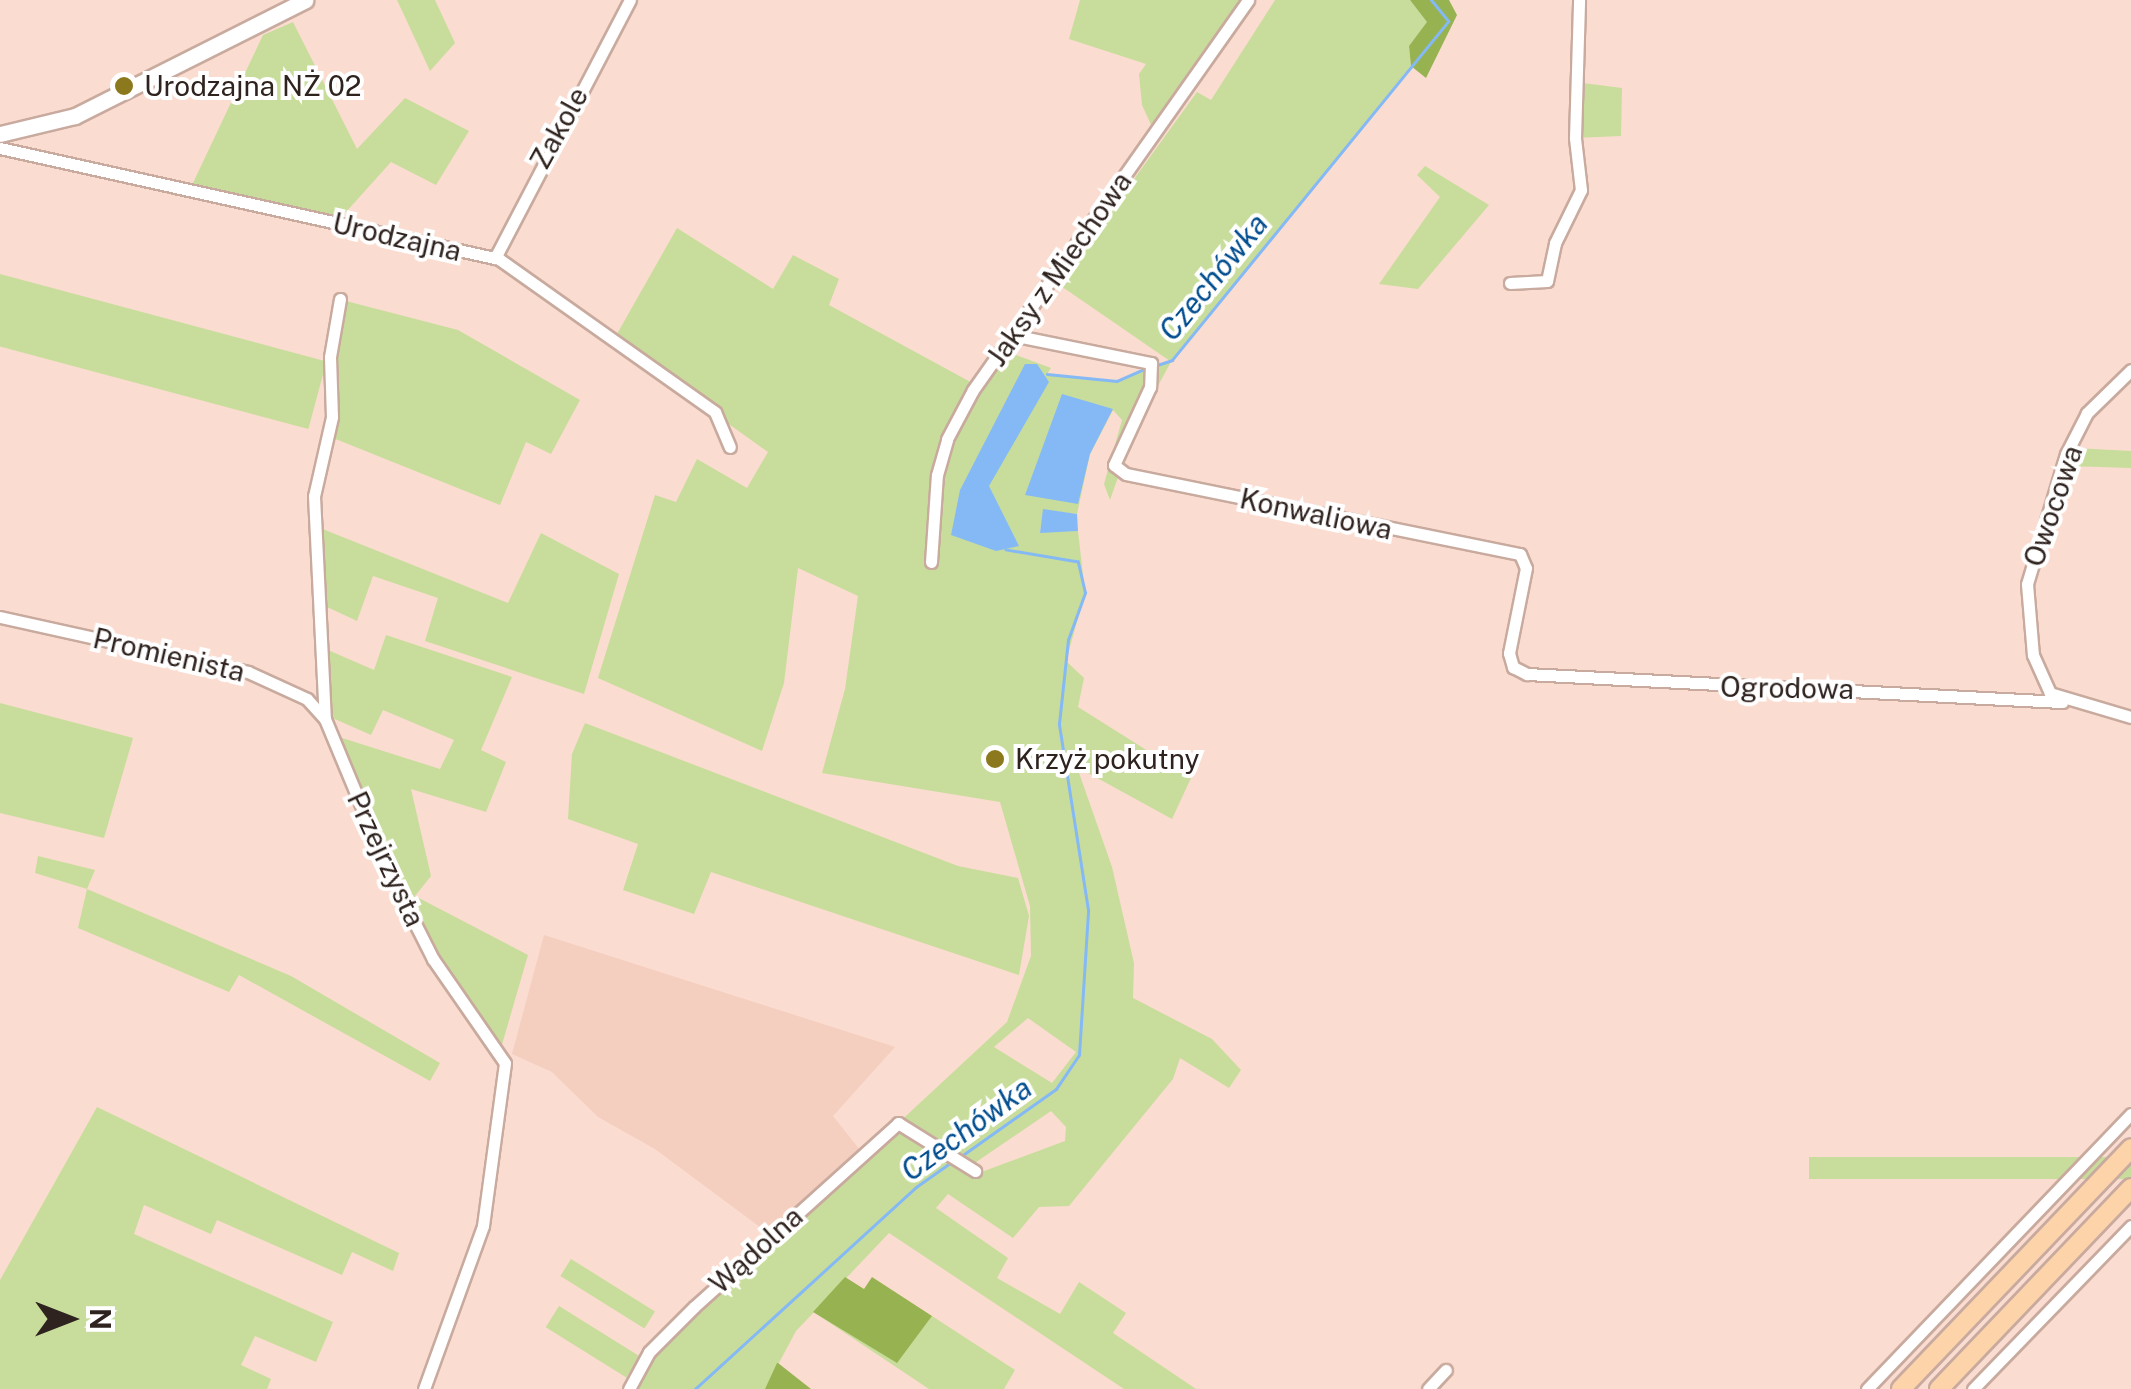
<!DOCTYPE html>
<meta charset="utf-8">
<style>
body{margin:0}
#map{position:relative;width:2131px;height:1389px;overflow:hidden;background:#fbdcd0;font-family:"Public Sans",sans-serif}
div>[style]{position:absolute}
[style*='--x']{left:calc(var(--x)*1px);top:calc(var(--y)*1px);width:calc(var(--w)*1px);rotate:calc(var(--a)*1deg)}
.built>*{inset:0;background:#f4cebe}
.green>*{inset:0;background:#c8dd9b;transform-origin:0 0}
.forest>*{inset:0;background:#97b351}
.water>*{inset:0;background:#85b9f5}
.stream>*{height:2.5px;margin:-1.25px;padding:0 1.25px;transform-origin:1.25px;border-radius:1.25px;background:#85b9f5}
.roads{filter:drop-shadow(2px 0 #c8aa9e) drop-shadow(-2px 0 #c8aa9e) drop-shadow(0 2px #c8aa9e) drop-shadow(0 -2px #c8aa9e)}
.street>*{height:11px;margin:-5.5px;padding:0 5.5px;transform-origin:5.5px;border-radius:5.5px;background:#fff}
.secondary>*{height:15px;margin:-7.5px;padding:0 7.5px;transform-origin:7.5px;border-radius:7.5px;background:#fff}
.primary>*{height:18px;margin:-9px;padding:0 9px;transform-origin:9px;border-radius:9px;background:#fdd3aa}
.dots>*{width:28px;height:28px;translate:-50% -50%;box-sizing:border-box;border:5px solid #fff;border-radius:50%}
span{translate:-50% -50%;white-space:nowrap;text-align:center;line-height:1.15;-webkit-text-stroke:8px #fff;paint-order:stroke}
.poi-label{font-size:28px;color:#2f231f}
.left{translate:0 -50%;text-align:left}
.street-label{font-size:28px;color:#2f231f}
.water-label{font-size:30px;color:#014d8f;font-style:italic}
.north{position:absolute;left:20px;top:1269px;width:100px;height:100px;-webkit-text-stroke:8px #fff;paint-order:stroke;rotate:90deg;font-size:28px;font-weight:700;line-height:40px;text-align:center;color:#2f231f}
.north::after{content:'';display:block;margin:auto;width:35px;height:45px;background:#2f231f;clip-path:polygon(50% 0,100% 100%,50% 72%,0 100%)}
</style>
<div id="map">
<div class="built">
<div style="clip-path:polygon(544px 935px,895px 1047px,833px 1116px,860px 1150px,768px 1233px,655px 1149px,598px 1117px,552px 1072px,512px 1054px)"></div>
</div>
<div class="green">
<div style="clip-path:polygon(397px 0,435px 0,455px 43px,430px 71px)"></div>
<div style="clip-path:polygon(1080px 0,1242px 0,1152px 127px,1142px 105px,1139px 74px,1146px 64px,1069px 39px)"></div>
<div style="clip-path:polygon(evenodd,1275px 0,1410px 0,1428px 22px,1409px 46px,1411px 66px,1172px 360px,1136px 426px,1110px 500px,1104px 484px,1122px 420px,1113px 410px,1090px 454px,1077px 514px,1044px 510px,1040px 532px,1078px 531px,1085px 593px,1066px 661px,1084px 678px,1078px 707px,1191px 778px,1172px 819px,1077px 767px,1112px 867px,1134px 963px,1133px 998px,1212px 1039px,1241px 1070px,1229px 1088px,1180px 1058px,1173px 1079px,1069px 1206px,1039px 1207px,1013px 1238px,948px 1194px,936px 1208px,1008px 1258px,997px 1278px,1060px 1314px,1079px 1282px,1126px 1313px,1113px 1333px,1196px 1389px,1124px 1389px,889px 1233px,796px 1331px,765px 1389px,634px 1389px,654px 1350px,1007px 1022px,1031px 956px,1030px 906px,1000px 802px,822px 773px,845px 689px,858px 596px,798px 568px,784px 683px,762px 751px,598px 678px,655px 495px,676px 502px,697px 459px,747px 488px,768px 452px,613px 341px,677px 228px,773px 289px,793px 255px,839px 279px,829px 305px,976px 385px,1000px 349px,1051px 368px,1047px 374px,1117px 381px,1170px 361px,1058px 284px,1197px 92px,1211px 100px,1275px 0,1028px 1018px,1076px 1052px,1052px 1083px,994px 1047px,1028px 1018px,1275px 0,1051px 1111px,1066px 1127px,1065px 1141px,976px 1174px,966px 1169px,1051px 1111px)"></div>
<div style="clip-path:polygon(293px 22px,357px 149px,405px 98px,469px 131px,436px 185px,391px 162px,337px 222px,192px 185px,263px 35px)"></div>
<div style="clip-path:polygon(1575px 82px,1622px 88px,1621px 136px,1575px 138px)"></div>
<div style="clip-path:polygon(1425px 166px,1489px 205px,1418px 289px,1379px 284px,1440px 197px,1417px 175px)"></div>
<div style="left:0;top:274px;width:338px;height:70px;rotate:15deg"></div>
<div style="clip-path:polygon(346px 301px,458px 330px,580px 400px,551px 454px,526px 442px,500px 505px,333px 438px,335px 364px)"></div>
<div style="clip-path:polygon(2075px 448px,2131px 451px,2131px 468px,2068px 466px)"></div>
<div style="clip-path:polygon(320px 528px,508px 603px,541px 533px,619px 574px,584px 694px,425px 641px,438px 598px,373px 576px,357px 621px,327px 607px)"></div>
<div style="clip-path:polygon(386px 635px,512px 677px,481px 750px,506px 762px,486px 812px,411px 789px,431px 876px,415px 896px,528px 955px,501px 1048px,436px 955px,390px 865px,339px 737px,440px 769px,454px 740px,383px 710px,371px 735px,328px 716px,328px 650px,374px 670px)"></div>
<div style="clip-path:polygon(0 703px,133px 738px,104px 838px,0 813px)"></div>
<div style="clip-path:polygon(585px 723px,958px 866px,1018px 878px,1029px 916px,1019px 975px,711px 872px,694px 914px,623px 890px,638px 844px,568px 819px,572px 754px)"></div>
<div style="clip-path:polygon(38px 856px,95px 870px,87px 889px,291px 976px,440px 1063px,430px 1081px,239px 975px,229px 992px,78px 928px,87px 889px,35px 873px)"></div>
<div style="clip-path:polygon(97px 1107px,399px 1253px,393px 1271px,352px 1252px,342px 1275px,217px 1220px,211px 1234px,144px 1205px,134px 1234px,333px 1322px,316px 1362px,255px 1336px,241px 1365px,271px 1379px,267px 1389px,0 1389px,0 1280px)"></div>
<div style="left:2131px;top:1157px;width:22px;height:322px;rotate:90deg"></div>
<div style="left:571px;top:1259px;width:99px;height:20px;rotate:32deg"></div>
<div style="left:559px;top:1306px;width:95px;height:25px;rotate:32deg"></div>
<div style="clip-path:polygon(815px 1313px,897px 1362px,932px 1316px,1015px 1370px,1004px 1389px,929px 1389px)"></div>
</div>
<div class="forest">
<div style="clip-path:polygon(1410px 0,1449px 0,1457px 15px,1426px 78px,1411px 66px,1409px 46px,1427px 22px)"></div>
<div style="clip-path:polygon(845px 1277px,864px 1289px,872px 1277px,932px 1316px,897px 1363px,813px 1312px)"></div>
<div style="clip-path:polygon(777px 1363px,778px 1363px,811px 1389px,765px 1389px)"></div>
</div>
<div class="water">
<div style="clip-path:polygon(1025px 364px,1037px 364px,1049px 382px,989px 486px,1019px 546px,996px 551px,951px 535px,960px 490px)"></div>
<div style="clip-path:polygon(1062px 394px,1113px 409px,1090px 454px,1078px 504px,1025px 495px)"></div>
<div style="clip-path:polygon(1043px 509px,1077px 514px,1078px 531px,1040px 533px)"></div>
</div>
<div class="stream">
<div style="--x:1154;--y:366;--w:19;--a:-18"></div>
<div style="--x:1172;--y:360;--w:437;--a:-50.8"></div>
<div style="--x:1448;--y:21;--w:27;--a:-129"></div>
<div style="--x:1047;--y:374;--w:70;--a:5.7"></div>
<div style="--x:1117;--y:381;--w:32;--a:-24"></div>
<div style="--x:960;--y:1157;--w:118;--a:-35.3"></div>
<div style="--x:1056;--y:1089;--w:41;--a:-55.9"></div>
<div style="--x:1079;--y:1055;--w:145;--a:-86.4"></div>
<div style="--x:1088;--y:910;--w:188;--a:-98.9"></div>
<div style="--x:1059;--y:724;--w:84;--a:-83.9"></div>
<div style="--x:1068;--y:640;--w:50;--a:-70.1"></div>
<div style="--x:1085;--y:593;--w:32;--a:-103"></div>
<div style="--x:1078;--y:562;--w:73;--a:-170.5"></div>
<div style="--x:695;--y:1389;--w:299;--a:-42.4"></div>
<div style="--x:916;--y:1187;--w:45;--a:-35.1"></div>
</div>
<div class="roads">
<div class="street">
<div style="--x:0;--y:148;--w:511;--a:12.54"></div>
<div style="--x:499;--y:259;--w:265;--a:35.3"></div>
<div style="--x:715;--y:412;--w:38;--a:67"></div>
<div style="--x:495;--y:258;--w:291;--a:-62.4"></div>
<div style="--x:1510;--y:283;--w:37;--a:-3"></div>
<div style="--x:1547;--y:281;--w:39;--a:-78"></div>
<div style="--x:1555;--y:243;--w:59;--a:-63.9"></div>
<div style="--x:1581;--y:190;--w:52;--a:-96.6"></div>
<div style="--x:1575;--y:138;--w:138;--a:-88.3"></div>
<div style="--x:340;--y:299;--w:59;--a:99.8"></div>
<div style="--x:330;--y:357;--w:60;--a:88.1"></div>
<div style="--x:332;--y:417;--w:81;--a:102.8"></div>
<div style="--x:314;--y:496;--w:223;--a:87.2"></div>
<div style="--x:325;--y:719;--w:161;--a:67.4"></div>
<div style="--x:387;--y:868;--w:102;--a:63.2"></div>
<div style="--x:433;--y:959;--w:126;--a:55.3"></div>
<div style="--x:505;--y:1063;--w:164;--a:97.7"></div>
<div style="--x:483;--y:1226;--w:173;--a:109.9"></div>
<div style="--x:1012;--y:335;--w:142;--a:11.4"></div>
<div style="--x:1151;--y:363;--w:24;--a:92"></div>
<div style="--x:1150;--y:387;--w:86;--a:114.8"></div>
<div style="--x:1114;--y:465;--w:15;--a:37"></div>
<div style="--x:1126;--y:474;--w:402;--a:11.5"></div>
<div style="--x:1520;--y:554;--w:15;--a:67"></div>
<div style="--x:1526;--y:568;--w:87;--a:101.3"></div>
<div style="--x:1509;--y:653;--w:15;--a:74"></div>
<div style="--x:1513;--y:667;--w:16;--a:27"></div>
<div style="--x:1527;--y:674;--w:536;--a:3"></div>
<div style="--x:2131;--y:370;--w:62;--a:135.7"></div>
<div style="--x:2087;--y:413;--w:46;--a:117.1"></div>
<div style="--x:2066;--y:454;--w:136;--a:106.7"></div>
<div style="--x:2027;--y:584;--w:71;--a:85.2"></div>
<div style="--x:2033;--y:655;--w:42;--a:65.9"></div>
<div style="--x:2050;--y:693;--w:84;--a:16.5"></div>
<div style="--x:931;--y:562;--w:87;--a:-86.1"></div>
<div style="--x:937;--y:475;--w:37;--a:-74"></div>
<div style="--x:947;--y:439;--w:55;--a:-62"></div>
<div style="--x:973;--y:390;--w:477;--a:-54.8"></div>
<div style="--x:0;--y:617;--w:254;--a:12.5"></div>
<div style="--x:248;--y:672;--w:65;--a:24.6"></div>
<div style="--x:307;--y:699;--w:27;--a:48"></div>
<div style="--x:629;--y:1389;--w:42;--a:-61.6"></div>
<div style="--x:649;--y:1352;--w:64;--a:-45"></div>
<div style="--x:694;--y:1307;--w:275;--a:-42"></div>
<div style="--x:898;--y:1123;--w:91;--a:31.9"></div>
<div style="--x:1428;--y:1389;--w:26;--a:-47"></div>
<div style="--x:1867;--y:1389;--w:381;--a:-46.2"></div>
<div style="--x:1973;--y:1389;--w:227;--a:-45.9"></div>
</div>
<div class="secondary">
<div style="--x:0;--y:134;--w:77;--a:-13.5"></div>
<div style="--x:75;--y:116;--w:258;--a:-26.7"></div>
</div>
<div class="primary">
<div style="--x:1901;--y:1389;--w:333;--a:-46.3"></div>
<div style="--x:1939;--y:1389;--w:278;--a:-46.3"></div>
</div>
</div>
<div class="dots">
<div style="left:124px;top:86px;background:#8c781d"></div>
<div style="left:995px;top:759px;background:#8c781d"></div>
</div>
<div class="poi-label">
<span class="left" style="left:144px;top:86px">Urodzajna NŻ 02</span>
<span class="left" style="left:1015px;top:759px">Krzyż pokutny</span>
</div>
<div class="street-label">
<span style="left:559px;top:128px;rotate:-61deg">Zakole</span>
<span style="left:397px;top:237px;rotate:13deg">Urodzajna</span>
<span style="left:1059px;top:269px;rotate:-55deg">Jaksy z Miechowa</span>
<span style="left:2053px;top:506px;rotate:-71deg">Owocowa</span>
<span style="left:1316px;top:514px;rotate:12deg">Konwaliowa</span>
<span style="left:169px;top:655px;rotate:13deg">Promienista</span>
<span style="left:1787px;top:688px;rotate:1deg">Ogrodowa</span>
<span style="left:386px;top:859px;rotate:65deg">Przejrzysta</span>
<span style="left:756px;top:1250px;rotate:-42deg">Wądolna</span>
</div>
<div class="water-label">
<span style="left:1213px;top:277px;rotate:-51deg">Czechówka</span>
<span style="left:966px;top:1129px;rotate:-36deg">Czechówka</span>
</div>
<div class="north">N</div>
</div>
